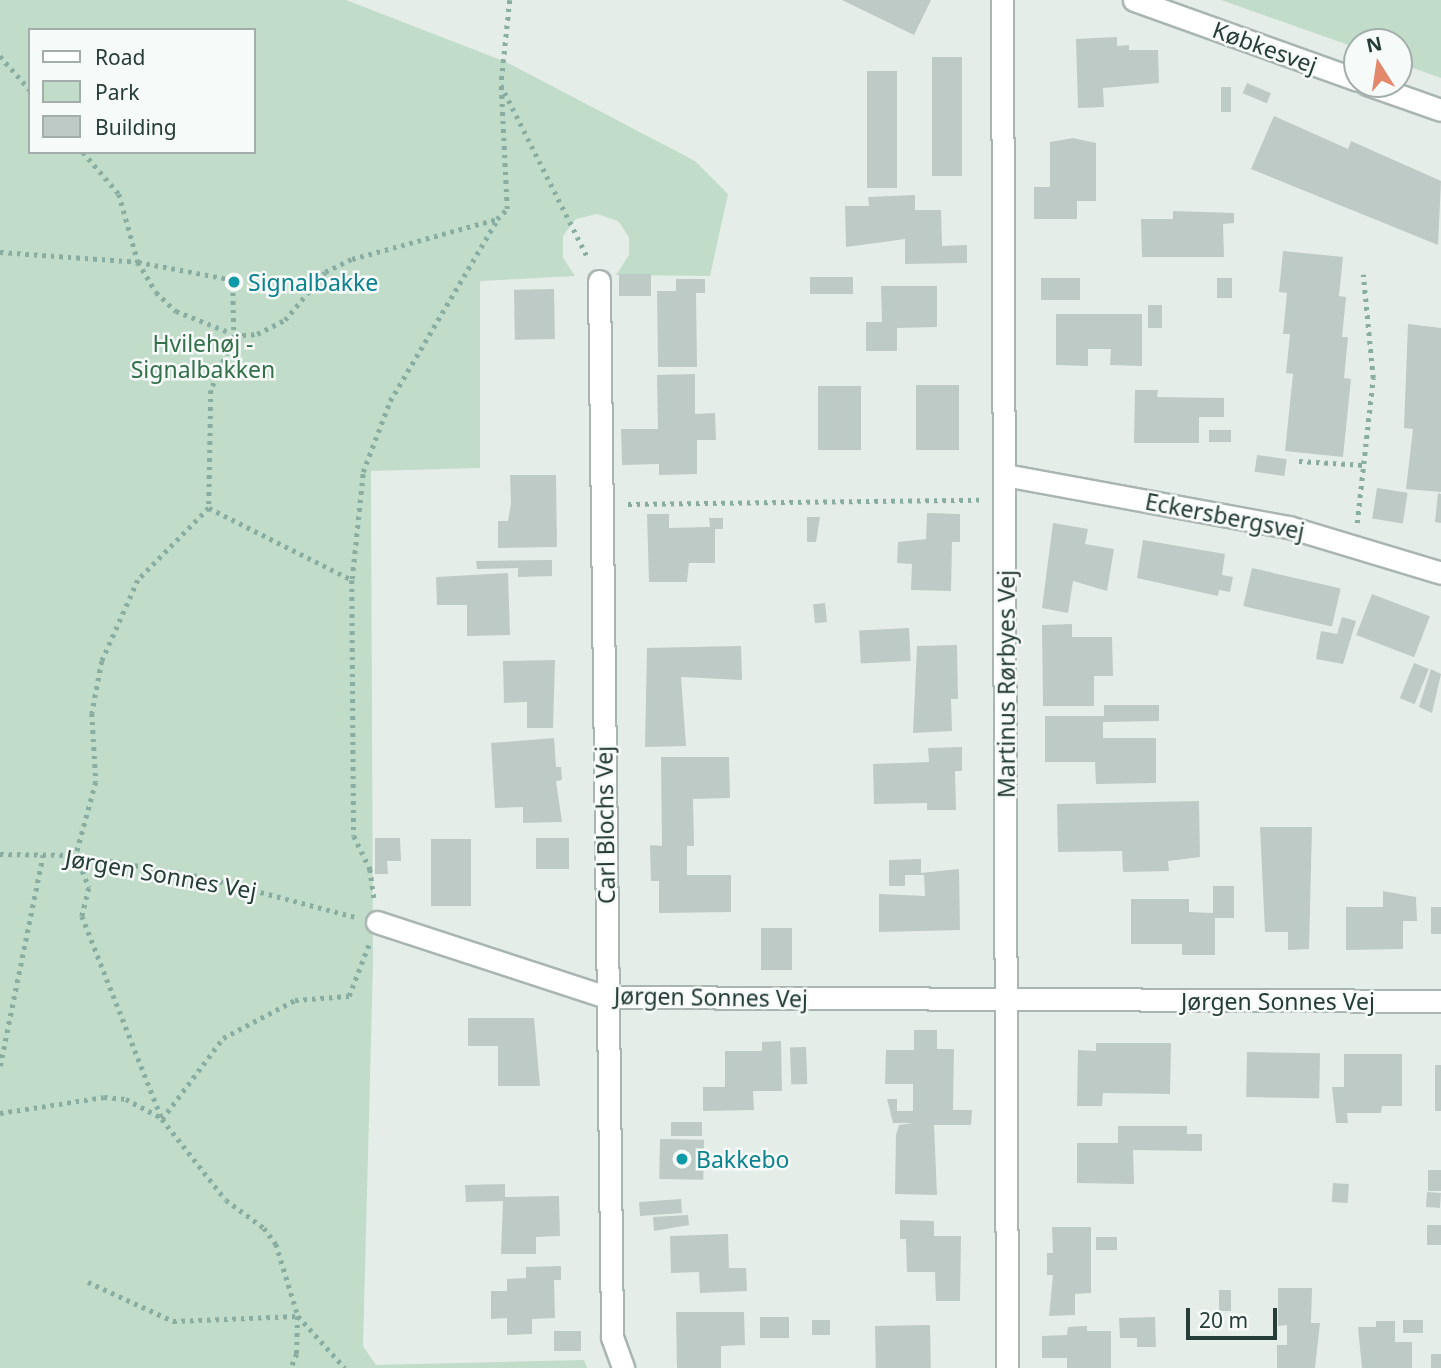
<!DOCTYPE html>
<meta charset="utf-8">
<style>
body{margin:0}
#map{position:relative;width:1441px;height:1368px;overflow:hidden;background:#e5ede9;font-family:"Noto Sans",sans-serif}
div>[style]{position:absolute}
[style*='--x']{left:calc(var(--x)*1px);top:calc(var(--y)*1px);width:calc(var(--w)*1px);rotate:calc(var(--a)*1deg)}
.green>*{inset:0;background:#c1dcc8}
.building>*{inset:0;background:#becac5;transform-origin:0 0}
.path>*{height:4.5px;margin-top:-2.25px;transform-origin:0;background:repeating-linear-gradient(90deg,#89ada1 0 3.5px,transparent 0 8.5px)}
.roads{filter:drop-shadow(2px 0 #a8b5b0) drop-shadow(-2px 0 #a8b5b0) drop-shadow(0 2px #a8b5b0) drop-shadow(0 -2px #a8b5b0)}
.minor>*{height:21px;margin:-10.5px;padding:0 10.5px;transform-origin:10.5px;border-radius:10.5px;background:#fff}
.dots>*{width:19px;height:19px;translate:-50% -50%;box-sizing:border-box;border:4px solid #f6faf8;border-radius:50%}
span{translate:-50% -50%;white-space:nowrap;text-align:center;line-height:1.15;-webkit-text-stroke:5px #f6faf8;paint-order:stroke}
.street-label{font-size:23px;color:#263d37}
.culture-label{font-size:23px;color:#0d838f}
.left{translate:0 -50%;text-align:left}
.park-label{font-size:23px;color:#34704a}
.legend{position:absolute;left:28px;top:28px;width:228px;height:126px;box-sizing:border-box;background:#f6faf8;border:2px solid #a3aeab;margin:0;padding:9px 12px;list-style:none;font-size:21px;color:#263d37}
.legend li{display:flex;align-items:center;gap:14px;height:35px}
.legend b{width:35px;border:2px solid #a3aeab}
.north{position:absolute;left:1343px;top:28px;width:70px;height:70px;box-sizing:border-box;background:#f6faf8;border:2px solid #a3aeab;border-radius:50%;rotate:348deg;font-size:19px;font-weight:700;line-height:28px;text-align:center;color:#263d37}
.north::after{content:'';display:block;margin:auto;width:24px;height:32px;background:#e4886c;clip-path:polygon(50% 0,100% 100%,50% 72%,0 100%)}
.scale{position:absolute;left:1186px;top:1308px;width:91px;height:32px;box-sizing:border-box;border:4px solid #263d37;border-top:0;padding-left:9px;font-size:21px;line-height:24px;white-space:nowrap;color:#263d37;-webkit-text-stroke:5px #f6faf8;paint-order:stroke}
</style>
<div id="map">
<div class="green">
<div style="clip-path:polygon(evenodd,0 0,346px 0,506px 62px,695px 161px,728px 194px,710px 276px,616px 275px,629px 255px,629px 237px,618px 221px,597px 214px,576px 219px,563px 236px,563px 258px,575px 276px,480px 281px,480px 468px,371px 471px,373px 963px,363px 1346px,376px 1365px,584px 1360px,587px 1368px,0 1368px,0 0,30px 30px,254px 30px,254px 152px,30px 152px,30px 30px)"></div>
<div style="clip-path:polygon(1221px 0,1441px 0,1441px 78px,1399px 63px,1399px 42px,1357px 42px,1357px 48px)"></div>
</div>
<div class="building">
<div style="clip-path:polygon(842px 0,931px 0,914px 35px)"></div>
<div style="clip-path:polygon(1117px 37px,1117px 46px,1129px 45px,1129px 50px,1158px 50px,1159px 83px,1103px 88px,1104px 107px,1078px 108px,1076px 39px)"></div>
<div style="left:932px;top:57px;width:30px;height:119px"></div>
<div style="left:897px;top:71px;width:117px;height:30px;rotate:90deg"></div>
<div style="left:1247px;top:83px;width:26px;height:11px;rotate:23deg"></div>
<div style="left:1221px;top:87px;width:10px;height:25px"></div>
<div style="clip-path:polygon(1274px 116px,1348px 149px,1351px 141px,1441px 181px,1438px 245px,1251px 169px)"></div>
<div style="clip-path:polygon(1073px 138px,1096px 143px,1096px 201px,1077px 201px,1077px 219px,1034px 219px,1034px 187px,1050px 187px,1050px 142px)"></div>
<div style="clip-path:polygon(915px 195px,915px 210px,941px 210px,942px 246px,967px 245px,967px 263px,905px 264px,905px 239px,846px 247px,845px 206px,869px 206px,868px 197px)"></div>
<div style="clip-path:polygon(1173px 211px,1234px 213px,1234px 223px,1223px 224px,1224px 257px,1142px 257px,1141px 219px,1173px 219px)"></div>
<div style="clip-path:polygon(1283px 251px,1343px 257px,1339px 296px,1346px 297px,1342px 337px,1348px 337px,1344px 378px,1351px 379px,1343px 457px,1285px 451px,1293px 374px,1286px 373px,1290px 334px,1283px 334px,1287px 293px,1279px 292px)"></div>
<div style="left:619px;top:274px;width:32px;height:22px"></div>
<div style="left:810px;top:277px;width:43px;height:17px"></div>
<div style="left:1080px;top:278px;width:22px;height:39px;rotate:90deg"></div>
<div style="left:1217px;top:278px;width:15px;height:20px"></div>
<div style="clip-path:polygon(676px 279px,705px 279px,705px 293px,696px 293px,697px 367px,658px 367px,657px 291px,676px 291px)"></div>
<div style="clip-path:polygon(881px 286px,937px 286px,937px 327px,897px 328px,897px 351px,866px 351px,866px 322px,882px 322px)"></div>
<div style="left:554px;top:289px;width:50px;height:40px;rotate:89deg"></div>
<div style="left:1148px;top:305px;width:14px;height:23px"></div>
<div style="clip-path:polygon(1056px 314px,1142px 314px,1142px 366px,1110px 365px,1111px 349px,1088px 349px,1088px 366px,1056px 365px)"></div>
<div style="clip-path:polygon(1408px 324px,1441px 328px,1441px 492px,1406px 489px,1413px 429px,1404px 428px)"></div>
<div style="clip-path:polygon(695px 374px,695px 414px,715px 413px,716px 440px,697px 440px,697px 474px,659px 475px,659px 464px,622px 465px,621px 429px,658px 429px,657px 375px)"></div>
<div style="left:959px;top:385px;width:65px;height:43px;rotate:90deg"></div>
<div style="left:818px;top:386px;width:43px;height:64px"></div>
<div style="clip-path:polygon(1135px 390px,1158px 390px,1157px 397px,1224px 398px,1224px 417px,1199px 417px,1199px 443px,1134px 443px)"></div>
<div style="left:1231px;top:430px;width:12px;height:22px;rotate:90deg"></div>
<div style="left:1257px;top:455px;width:30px;height:17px;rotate:8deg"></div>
<div style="clip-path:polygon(510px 475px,556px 475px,557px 547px,498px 548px,498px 521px,508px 521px,511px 504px)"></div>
<div style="left:1377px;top:488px;width:31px;height:31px;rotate:9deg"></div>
<div style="clip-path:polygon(1438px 493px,1441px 494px,1441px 523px,1435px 522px)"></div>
<div style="clip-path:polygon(927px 513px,960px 514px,960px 542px,952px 542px,951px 591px,911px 590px,912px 564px,897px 563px,898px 542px,926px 539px)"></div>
<div style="clip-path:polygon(647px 514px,669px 514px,669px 528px,710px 527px,709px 518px,723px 518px,723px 529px,715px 529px,715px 563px,689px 563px,687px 582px,649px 582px)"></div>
<div style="clip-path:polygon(807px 517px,820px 517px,816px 542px,807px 542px)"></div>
<div style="clip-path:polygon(1053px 523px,1088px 529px,1085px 544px,1114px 549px,1107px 591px,1073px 581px,1068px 613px,1042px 608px)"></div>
<div style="clip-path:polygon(1143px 540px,1225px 554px,1222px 575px,1233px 577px,1230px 592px,1219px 590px,1218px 596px,1137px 578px)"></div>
<div style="clip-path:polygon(552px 560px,552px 576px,518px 577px,518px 568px,477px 569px,476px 561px)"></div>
<div style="left:1252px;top:568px;width:91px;height:39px;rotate:13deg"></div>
<div style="clip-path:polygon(508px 573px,510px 635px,467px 636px,467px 605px,437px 605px,436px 577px)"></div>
<div style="left:1372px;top:594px;width:62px;height:44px;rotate:21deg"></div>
<div style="left:825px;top:603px;width:19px;height:12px;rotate:84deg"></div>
<div style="clip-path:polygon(1342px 617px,1356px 621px,1343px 664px,1316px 659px,1321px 631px,1337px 634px)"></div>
<div style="clip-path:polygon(1072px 624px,1072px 637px,1112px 637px,1113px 676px,1094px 676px,1094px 706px,1043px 706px,1042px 625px)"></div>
<div style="left:909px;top:628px;width:33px;height:50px;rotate:87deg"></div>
<div style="clip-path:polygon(957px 645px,958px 699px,951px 699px,952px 731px,913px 733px,917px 646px)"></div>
<div style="clip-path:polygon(741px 646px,742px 680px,681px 677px,686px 746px,645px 747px,647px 648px)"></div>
<div style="clip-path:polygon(555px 660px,553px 728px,527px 728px,527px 702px,504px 703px,503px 661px)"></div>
<div style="left:1414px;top:663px;width:16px;height:38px;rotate:22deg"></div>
<div style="clip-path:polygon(1431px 669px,1441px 674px,1432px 713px,1419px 707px)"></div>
<div style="clip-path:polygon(1104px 705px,1159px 705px,1159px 721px,1103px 722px,1103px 738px,1156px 738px,1156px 783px,1096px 784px,1095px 762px,1045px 762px,1045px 716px,1104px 716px)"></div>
<div style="clip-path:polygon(554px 738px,556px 767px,561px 767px,562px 780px,556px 781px,562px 822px,523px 823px,523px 807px,495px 808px,491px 743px)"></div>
<div style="clip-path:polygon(962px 747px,962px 771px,955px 771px,956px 810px,927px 810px,927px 803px,874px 804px,873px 764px,929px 762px,928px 748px)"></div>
<div style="clip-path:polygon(661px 757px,729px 757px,730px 798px,693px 799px,694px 846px,687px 846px,687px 875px,731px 875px,731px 912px,659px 913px,659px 881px,651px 881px,650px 845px,662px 846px)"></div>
<div style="clip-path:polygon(1199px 801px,1200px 857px,1168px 861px,1169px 871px,1123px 872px,1122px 851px,1058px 852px,1057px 804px)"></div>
<div style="clip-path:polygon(1260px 827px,1312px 827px,1309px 949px,1288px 950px,1288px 932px,1265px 932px)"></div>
<div style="clip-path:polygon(375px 838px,400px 838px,401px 861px,387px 861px,388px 874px,375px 874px)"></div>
<div style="left:536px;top:838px;width:33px;height:31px"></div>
<div style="left:431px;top:839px;width:40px;height:67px"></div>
<div style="clip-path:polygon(921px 859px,921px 873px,959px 869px,960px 930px,879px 932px,879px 894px,925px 896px,924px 875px,905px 875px,905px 886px,889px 886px,889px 860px)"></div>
<div style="clip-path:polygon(1213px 886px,1234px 886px,1234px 918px,1215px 918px,1215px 955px,1182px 955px,1182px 944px,1131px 944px,1131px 899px,1189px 899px,1189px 912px,1213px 913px)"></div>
<div style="clip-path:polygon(1383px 891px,1416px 897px,1417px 921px,1403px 921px,1403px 949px,1346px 950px,1346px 907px,1383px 907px)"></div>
<div style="left:1431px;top:907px;width:10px;height:27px"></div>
<div style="left:761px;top:928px;width:31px;height:42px"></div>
<div style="clip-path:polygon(468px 1018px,534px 1018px,540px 1086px,498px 1086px,498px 1046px,468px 1046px)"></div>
<div style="clip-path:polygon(914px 1030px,937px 1030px,937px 1049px,954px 1049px,953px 1110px,972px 1110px,971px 1125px,934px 1125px,937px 1195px,895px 1194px,896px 1135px,899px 1125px,913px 1123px,893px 1123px,887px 1099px,897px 1099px,897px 1111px,913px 1111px,913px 1084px,885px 1084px,886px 1050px,914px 1050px)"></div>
<div style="clip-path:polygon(781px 1041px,782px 1091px,753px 1091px,754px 1110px,703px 1111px,703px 1087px,725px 1087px,725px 1051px,762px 1051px,762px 1042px)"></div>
<div style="clip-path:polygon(1096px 1043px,1171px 1043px,1170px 1094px,1103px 1093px,1102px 1106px,1077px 1106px,1078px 1050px,1096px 1051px)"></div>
<div style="left:806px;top:1047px;width:37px;height:16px;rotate:88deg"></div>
<div style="left:1247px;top:1052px;width:73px;height:45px;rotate:1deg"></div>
<div style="clip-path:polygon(1344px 1054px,1402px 1054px,1402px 1106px,1382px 1106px,1381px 1113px,1347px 1113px,1348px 1123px,1336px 1123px,1332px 1087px,1344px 1087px)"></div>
<div style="left:1435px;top:1065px;width:6px;height:46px"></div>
<div style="left:671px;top:1122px;width:31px;height:14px"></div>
<div style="clip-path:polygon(1118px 1126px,1187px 1126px,1187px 1134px,1202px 1134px,1202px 1151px,1133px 1150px,1134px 1184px,1077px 1183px,1077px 1143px,1118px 1143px)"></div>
<div style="left:660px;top:1139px;width:44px;height:40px;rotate:1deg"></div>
<div style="left:1428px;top:1170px;width:13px;height:21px"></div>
<div style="left:1333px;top:1183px;width:16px;height:19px;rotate:4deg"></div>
<div style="clip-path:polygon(505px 1184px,505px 1197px,559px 1196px,560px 1236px,536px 1237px,536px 1254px,501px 1254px,503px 1201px,466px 1202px,465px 1185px)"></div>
<div style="left:1427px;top:1192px;width:14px;height:15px;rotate:4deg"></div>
<div style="left:681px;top:1199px;width:14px;height:42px;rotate:86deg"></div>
<div style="clip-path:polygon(688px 1215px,689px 1225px,654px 1231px,653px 1217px)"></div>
<div style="clip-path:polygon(900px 1220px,934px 1221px,934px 1236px,961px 1236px,960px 1301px,936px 1301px,935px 1272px,907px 1272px,906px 1239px,900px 1239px)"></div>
<div style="left:1427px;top:1225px;width:14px;height:20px"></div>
<div style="clip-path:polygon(1052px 1227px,1091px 1227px,1091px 1293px,1075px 1294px,1075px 1315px,1049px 1316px,1053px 1275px,1047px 1275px,1047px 1253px,1053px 1253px)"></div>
<div style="clip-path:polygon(728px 1234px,729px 1268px,746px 1268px,747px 1291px,700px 1293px,699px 1272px,671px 1273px,670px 1236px)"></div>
<div style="left:1096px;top:1237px;width:21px;height:13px"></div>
<div style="clip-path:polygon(561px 1266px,561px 1280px,554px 1280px,555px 1318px,532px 1319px,532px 1334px,507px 1335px,507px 1318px,491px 1319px,491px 1291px,507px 1291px,507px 1279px,526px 1278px,526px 1267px)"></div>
<div style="clip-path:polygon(1278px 1288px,1312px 1288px,1311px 1323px,1320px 1323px,1315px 1368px,1277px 1368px,1277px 1345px,1287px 1345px,1287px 1325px,1278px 1326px)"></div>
<div style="left:1219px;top:1290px;width:12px;height:21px"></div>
<div style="clip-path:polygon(676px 1312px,744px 1312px,745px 1345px,721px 1346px,721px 1368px,677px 1368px)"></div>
<div style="left:760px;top:1317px;width:29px;height:21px"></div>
<div style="clip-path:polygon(1155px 1317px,1156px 1347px,1137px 1347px,1137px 1338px,1120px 1338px,1119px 1318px)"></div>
<div style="left:812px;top:1320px;width:18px;height:15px"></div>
<div style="left:1403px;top:1320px;width:20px;height:13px"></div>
<div style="clip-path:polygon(1376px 1321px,1395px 1321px,1395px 1342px,1412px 1342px,1412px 1368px,1362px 1368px,1358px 1327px,1376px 1327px)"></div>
<div style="left:930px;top:1325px;width:43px;height:55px;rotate:89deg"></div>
<div style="clip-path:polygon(1087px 1326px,1087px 1331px,1111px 1331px,1111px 1368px,1067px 1368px,1067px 1358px,1042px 1358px,1042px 1336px,1067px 1335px,1068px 1327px)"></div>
<div style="left:554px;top:1331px;width:27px;height:20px"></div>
<div style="left:1431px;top:1354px;width:10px;height:14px"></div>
</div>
<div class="path">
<div style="--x:510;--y:0;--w:85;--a:96"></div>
<div style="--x:501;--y:85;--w:194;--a:63.3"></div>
<div style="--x:0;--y:56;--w:45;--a:48.6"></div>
<div style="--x:83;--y:152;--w:55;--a:49.4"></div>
<div style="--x:119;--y:194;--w:71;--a:74.4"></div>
<div style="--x:138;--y:262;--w:35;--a:59"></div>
<div style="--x:156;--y:292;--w:28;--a:44"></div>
<div style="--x:176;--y:311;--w:59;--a:21.8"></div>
<div style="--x:0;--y:252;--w:138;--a:4.1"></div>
<div style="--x:138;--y:262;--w:93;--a:10.6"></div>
<div style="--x:229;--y:279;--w:6;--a:51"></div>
<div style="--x:233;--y:284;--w:52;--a:88.9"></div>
<div style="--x:234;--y:336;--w:59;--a:113.1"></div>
<div style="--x:211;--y:390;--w:118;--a:91"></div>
<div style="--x:209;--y:508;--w:160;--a:26.7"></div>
<div style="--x:352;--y:580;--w:256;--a:89.6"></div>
<div style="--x:354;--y:836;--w:37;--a:64"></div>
<div style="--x:370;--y:869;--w:29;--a:82"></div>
<div style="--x:234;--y:336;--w:23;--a:-5"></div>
<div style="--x:257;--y:334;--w:31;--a:-27"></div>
<div style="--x:285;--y:320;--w:62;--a:-50.2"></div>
<div style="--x:325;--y:272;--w:30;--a:-26"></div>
<div style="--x:352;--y:259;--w:150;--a:-15.4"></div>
<div style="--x:497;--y:219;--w:14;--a:-45"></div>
<div style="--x:507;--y:209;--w:124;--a:-92.8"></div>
<div style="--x:1299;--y:461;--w:65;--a:3.5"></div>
<div style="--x:628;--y:504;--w:351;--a:-0.7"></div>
<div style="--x:209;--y:508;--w:101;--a:134.6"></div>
<div style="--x:138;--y:580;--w:89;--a:114"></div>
<div style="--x:102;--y:661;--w:53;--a:100.9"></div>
<div style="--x:92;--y:713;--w:69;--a:86.7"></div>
<div style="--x:96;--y:782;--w:76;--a:105.3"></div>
<div style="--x:76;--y:855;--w:35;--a:68"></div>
<div style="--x:89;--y:888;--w:29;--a:104"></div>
<div style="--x:82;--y:916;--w:218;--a:68.5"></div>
<div style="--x:162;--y:1119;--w:103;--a:51.7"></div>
<div style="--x:226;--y:1200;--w:47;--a:36.4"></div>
<div style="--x:264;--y:1228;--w:20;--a:53"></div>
<div style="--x:276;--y:1244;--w:75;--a:73"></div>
<div style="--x:298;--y:1316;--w:38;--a:92"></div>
<div style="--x:297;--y:1354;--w:15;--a:113"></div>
<div style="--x:1357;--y:523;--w:146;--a:-83.7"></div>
<div style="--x:1373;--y:378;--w:104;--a:-95.5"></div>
<div style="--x:352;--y:579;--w:108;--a:-84.1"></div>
<div style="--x:363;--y:472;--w:76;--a:-69.2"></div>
<div style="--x:390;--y:401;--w:210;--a:-59.4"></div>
<div style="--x:0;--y:854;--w:76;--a:0.8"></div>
<div style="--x:76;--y:855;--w:129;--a:9.8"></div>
<div style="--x:203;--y:877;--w:158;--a:14.7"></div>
<div style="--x:0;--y:1066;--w:215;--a:-78.5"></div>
<div style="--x:0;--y:1113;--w:105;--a:-8.7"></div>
<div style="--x:104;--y:1097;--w:22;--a:5"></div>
<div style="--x:126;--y:1099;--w:40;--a:28"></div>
<div style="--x:162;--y:1119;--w:101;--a:-53"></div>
<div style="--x:223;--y:1038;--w:81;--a:-27.8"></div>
<div style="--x:295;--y:1000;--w:54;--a:-4.2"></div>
<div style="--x:349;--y:996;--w:56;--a:-69"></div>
<div style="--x:88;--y:1282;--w:94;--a:24.6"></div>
<div style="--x:173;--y:1321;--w:125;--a:-2.3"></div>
<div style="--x:298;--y:1316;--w:70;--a:47.9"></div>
</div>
<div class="roads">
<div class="minor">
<div style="--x:1002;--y:0;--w:1368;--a:89.79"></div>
<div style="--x:1134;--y:0;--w:237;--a:19.7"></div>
<div style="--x:1367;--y:84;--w:78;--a:19.4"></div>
<div style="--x:599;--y:281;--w:1056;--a:89.29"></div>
<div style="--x:612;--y:1337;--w:33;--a:70"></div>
<div style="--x:1005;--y:475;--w:289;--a:10.4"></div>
<div style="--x:1289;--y:527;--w:159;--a:16.8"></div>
<div style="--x:377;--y:922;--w:242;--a:18.1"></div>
<div style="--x:607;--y:997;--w:834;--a:0.27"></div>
</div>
</div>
<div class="dots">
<div style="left:234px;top:282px;background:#0f9aa8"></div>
<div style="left:682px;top:1159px;background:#0f9aa8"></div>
</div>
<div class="street-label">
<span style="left:1265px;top:47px;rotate:20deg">Købkesvej</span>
<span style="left:1225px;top:516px;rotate:11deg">Eckersbergsvej</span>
<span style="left:1006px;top:684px;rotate:-90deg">Martinus Rørbyes Vej</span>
<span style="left:605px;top:825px;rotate:-91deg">Carl Blochs Vej</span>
<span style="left:161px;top:874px;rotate:10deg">Jørgen Sonnes Vej</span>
<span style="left:711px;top:997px;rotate:1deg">Jørgen Sonnes Vej</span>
<span style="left:1278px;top:1001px">Jørgen Sonnes Vej</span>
</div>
<div class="culture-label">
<span class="left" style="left:248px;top:282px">Signalbakke</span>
<span class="left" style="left:696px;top:1159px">Bakkebo</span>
</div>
<div class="park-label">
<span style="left:203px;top:356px">Hvilehøj -<br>Signalbakken</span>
</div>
<ul class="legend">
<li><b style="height:9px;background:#fff"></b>Road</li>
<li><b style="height:19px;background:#c1dcc8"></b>Park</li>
<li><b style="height:19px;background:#becac5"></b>Building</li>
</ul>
<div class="north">N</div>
<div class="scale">20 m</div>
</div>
